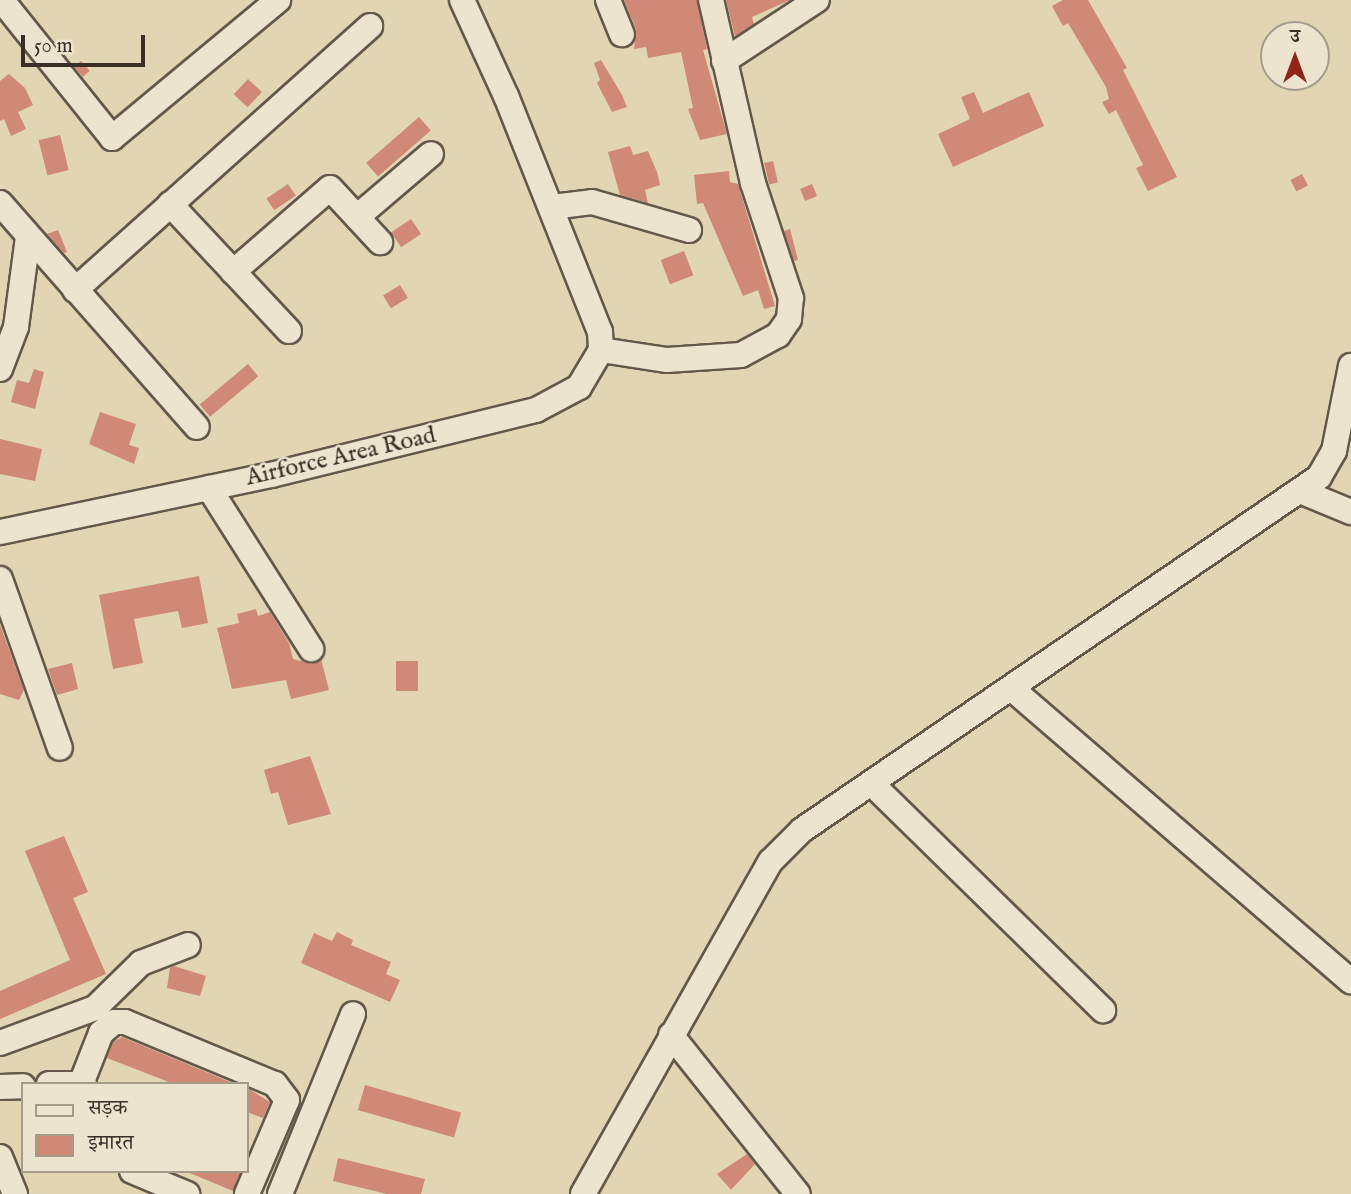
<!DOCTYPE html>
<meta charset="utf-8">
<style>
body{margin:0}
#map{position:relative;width:1351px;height:1194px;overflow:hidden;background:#e1d5b4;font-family:"IM FELL English","Noto Serif Devanagari",serif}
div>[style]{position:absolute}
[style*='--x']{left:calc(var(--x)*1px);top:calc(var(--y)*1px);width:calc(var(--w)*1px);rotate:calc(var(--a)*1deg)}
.building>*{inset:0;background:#cf8976;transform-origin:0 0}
.roads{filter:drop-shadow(2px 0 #63584a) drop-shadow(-2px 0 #63584a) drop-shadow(0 2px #63584a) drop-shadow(0 -2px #63584a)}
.minor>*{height:24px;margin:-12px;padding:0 12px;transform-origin:12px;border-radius:12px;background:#ece4ce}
span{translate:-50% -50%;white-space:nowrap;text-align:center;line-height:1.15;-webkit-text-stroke:5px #ece4ce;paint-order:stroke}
.street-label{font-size:24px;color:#392f26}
.legend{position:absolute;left:21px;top:1082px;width:228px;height:91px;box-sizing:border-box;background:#ece4ce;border:2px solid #a49c8b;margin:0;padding:9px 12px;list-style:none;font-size:21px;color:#392f26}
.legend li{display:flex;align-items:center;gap:14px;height:35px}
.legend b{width:35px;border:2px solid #a49c8b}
.north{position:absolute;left:1260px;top:21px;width:70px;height:70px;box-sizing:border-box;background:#ece4ce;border:2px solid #a49c8b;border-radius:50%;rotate:0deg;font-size:19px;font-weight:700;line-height:28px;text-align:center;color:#392f26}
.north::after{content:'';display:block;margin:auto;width:24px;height:32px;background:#8f2418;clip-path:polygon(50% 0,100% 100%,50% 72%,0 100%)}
.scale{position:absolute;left:21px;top:35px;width:124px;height:32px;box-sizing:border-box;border:4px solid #392f26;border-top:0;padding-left:9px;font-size:21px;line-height:24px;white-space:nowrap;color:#392f26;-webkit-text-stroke:5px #ece4ce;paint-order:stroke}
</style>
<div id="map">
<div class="building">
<div style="clip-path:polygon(624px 0,697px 0,707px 49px,703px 50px,727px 134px,700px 140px,688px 109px,693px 108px,681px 52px,648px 58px,646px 47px,634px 49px,636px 29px)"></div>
<div style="clip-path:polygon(726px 0,790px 0,752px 17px,754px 24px,735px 36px)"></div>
<div style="clip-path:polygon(1063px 0,1088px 0,1127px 68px,1123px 70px,1177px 177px,1148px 191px,1136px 168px,1143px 165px,1116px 110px,1109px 114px,1102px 102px,1109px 99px,1106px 87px,1068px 23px,1063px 26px,1052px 6px)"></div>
<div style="clip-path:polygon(601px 60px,622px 95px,627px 107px,612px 112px,597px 83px,600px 80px,594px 63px)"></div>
<div style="left:81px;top:61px;width:13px;height:9px;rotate:48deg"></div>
<div style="clip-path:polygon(9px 74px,25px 88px,33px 105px,18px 112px,26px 129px,11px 136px,4px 119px,0 121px,0 81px)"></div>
<div style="left:248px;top:79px;width:19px;height:21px;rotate:43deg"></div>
<div style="clip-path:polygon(974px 92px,983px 113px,1029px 92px,1044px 126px,953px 167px,938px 134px,970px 119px,961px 97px)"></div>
<div style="left:419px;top:117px;width:18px;height:70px;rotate:49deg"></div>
<div style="left:60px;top:135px;width:36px;height:22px;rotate:76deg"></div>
<div style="clip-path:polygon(630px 146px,633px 155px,648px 151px,657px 172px,660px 185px,645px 190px,648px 203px,620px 195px,608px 152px)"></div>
<div style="left:773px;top:161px;width:22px;height:9px;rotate:77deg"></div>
<div style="clip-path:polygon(729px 171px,730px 182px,738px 184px,775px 306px,764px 309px,758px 290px,743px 296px,703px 203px,697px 204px,694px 175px)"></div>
<div style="left:1302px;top:174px;width:13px;height:13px;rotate:63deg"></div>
<div style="left:288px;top:184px;width:14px;height:26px;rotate:56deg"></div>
<div style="left:812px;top:184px;width:13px;height:13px;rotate:67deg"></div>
<div style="left:411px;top:219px;width:18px;height:24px;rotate:56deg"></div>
<div style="clip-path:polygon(790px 229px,798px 260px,794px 261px,784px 231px)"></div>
<div style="clip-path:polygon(58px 230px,67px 252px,64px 253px,47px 234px)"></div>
<div style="left:684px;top:251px;width:26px;height:25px;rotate:69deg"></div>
<div style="left:400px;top:285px;width:15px;height:20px;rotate:58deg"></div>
<div style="left:248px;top:364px;width:16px;height:63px;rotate:50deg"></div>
<div style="clip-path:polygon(34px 369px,44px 372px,35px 409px,11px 402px,17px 380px,29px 383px)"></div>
<div style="clip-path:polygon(100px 412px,136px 424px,129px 445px,139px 448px,134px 464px,89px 444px)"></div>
<div style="clip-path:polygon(0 439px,42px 449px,35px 481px,0 474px)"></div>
<div style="clip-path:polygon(199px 576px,208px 623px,182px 628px,178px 611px,134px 619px,143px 663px,113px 669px,99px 595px)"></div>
<div style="clip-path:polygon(256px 609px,258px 616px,270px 612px,289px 643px,293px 659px,311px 664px,321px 659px,329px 690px,291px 699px,286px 680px,232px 689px,217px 628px,239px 623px,237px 614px)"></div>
<div style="clip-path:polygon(0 625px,24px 690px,19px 700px,0 694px)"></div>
<div style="left:396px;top:661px;width:22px;height:30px"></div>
<div style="clip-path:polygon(72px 663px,78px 689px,57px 695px,48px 669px)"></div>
<div style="clip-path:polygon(310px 756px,331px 814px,288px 825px,278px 792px,271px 794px,264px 770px)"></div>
<div style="clip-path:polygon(64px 836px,88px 892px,73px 898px,106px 974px,0 1019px,0 991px,70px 960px,25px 851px)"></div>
<div style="clip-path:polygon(337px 932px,353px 940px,351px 945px,391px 962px,386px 974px,400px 980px,390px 1002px,301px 963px,314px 933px,332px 941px)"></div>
<div style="clip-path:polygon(174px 966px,206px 976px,200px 996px,167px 988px,170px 968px)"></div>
<div style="clip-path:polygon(122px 1037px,235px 1084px,174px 1084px,107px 1058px,113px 1042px)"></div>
<div style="left:365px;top:1085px;width:100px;height:26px;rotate:16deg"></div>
<div style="clip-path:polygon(247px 1088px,270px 1102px,263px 1118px,247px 1112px)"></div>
<div style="clip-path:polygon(747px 1154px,755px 1164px,731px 1190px,717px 1174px)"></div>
<div style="clip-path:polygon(338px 1158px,425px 1179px,421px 1194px,387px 1194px,333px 1181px)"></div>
<div style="clip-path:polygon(185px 1171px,241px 1171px,233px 1191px)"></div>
</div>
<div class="roads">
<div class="minor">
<div style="--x:608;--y:0;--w:37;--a:68"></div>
<div style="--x:4;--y:3;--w:173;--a:51.3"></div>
<div style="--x:112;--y:138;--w:216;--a:-39.7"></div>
<div style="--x:724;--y:61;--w:111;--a:-33.3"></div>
<div style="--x:0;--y:203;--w:298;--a:48.7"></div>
<div style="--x:170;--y:204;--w:174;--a:46.9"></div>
<div style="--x:552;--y:207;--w:40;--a:-7.1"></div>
<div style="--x:592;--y:202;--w:101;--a:16.1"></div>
<div style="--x:357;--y:217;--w:97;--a:-40.4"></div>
<div style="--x:233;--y:272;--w:128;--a:-40.9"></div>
<div style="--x:330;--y:188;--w:74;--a:47.2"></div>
<div style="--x:75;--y:290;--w:396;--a:-41.8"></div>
<div style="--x:601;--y:350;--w:67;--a:8.6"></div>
<div style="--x:667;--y:360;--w:74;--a:-3.9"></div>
<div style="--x:741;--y:355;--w:42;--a:-28.4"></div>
<div style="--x:778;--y:335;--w:19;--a:-55"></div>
<div style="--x:789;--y:319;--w:21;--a:-85"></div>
<div style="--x:791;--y:298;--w:121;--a:-108.3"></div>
<div style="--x:753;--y:183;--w:188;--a:-102.9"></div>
<div style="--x:0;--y:369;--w:45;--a:-69.1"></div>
<div style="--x:16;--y:327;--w:91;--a:-82.4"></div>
<div style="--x:209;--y:488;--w:191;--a:57.6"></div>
<div style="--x:1300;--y:491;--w:55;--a:22.4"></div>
<div style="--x:0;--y:532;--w:277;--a:-11.9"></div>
<div style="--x:271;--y:475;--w:273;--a:-13.8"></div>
<div style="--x:536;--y:410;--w:49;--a:-28.1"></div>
<div style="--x:579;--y:387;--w:43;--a:-59.3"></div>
<div style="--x:601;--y:350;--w:18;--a:-93"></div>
<div style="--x:600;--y:332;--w:254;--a:-111.7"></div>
<div style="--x:506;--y:96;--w:106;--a:-114.6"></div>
<div style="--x:0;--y:579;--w:179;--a:70.5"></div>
<div style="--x:1011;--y:688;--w:449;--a:40.8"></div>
<div style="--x:871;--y:783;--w:325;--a:44.4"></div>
<div style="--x:671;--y:1035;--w:203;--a:51.4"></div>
<div style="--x:0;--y:1043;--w:101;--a:-20.2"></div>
<div style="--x:95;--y:1008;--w:64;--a:-44.4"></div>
<div style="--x:141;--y:963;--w:50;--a:-21"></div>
<div style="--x:49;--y:1084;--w:35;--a:0"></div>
<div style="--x:81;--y:1084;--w:55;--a:-68.6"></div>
<div style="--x:101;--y:1033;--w:17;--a:-40"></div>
<div style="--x:114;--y:1022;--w:11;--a:0"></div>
<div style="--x:125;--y:1022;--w:162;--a:22.5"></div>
<div style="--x:275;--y:1084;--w:20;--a:53"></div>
<div style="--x:287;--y:1100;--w:102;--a:113.1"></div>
<div style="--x:0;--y:1087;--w:23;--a:-2"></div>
<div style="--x:0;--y:1157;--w:40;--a:68"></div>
<div style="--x:132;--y:1171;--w:60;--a:22.7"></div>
<div style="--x:280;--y:1194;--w:194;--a:-67.9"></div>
<div style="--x:583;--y:1194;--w:382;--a:-60.6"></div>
<div style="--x:771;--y:861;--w:44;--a:-45"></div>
<div style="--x:802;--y:830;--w:626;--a:-34.32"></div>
<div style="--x:1319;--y:477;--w:30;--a:-60"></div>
<div style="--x:1334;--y:451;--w:87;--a:-78.7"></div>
</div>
</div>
<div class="street-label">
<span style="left:341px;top:457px;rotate:-13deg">Airforce Area Road</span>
</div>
<ul class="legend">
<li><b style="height:9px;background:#ece4ce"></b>सड़क</li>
<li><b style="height:19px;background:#cf8976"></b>इमारत</li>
</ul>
<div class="north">उ</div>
<div class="scale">50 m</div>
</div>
